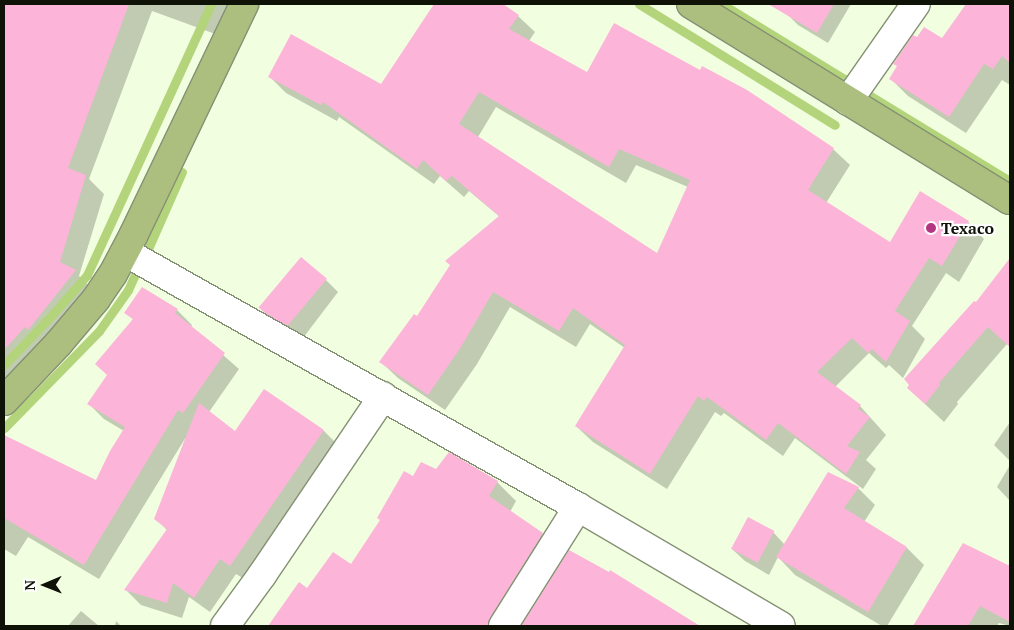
<!DOCTYPE html>
<style>
body{margin:0}
#map{position:relative;width:1014px;height:630px;overflow:hidden;background:#f1fedf;font-family:"PT Serif",serif}
div>[style]{position:absolute}
[style*='--x']{left:calc(var(--x)*1px);top:calc(var(--y)*1px);width:calc(var(--w)*1px);rotate:calc(var(--a)*1deg)}
.shadow>*{inset:0;background:#0003}
.stream>*{height:9px;margin:-4.5px;padding:0 4.5px;transform-origin:4.5px;border-radius:4.5px;background:#b4d47c}
.building>*{inset:0;background:#fcb4d9;transform-origin:0 0}
.roads{filter:drop-shadow(1px 0 #859174) drop-shadow(-1px 0 #859174) drop-shadow(0 1px #859174) drop-shadow(0 -1px #859174)}
.minor>*{height:28px;margin:-14px;padding:0 14px;transform-origin:14px;border-radius:14px;background:#fff}
.major>*{height:28px;margin:-14px;padding:0 14px;transform-origin:14px;border-radius:14px;background:#acbf7f}
.dots>*{width:14px;height:14px;translate:-50% -50%;box-sizing:border-box;border:2px solid #fff;border-radius:50%}
span{translate:-50% -50%;white-space:nowrap;text-align:center;line-height:1.15;-webkit-text-stroke:4.5px #fff;paint-order:stroke}
.poi-label{font-size:16px;color:#0e1207;font-weight:700}
.left{translate:0 -50%;text-align:left}
.frame{position:absolute;inset:0;border:5px solid #0e1207;pointer-events:none}
.north{position:absolute;left:20px;top:560px;width:50px;height:50px;-webkit-text-stroke:4px #fff;paint-order:stroke;rotate:269deg;font-size:14px;font-weight:700;line-height:20px;text-align:center;color:#0e1207}
.north::after{content:'';display:block;margin:auto;width:18px;height:22px;background:#0e1207;clip-path:polygon(50% 0,100% 100%,50% 72%,0 100%)}
</style>
<div id="map">
<div class="shadow">
<div style="clip-path:polygon(4px 4px,229px 4px,218px 35px,152px 11px,89px 179px,104px 194px,79px 276px,93px 290px,4px 387px,4px 179px,7px 170px,4px 169px)"></div>
<div style="clip-path:polygon(evenodd,435px 4px,501px 4px,518px 16px,535px 32px,529px 41px,587px 73px,833px 149px,850px 165px,826px 203px,890px 243px,968px 222px,984px 239px,959px 282px,946px 273px,912px 326px,925px 339px,903px 378px,889px 365px,886px 368px,869px 353px,835px 387px,860px 406px,886px 435px,866px 460px,876px 469px,863px 489px,795px 438px,783px 456px,724px 413px,721px 416px,715px 412px,667px 489px,593px 442px,576px 426px,625px 348px,590px 324px,576px 347px,510px 307px,477px 364px,445px 410px,398px 378px,381px 362px,500px 217px,469px 191px,464px 197px,440px 176px,434px 184px,339px 117px,337px 121px,286px 93px,270px 77px,382px 85px,435px 4px,496px 107px,626px 183px,636px 165px,688px 187px,657px 255px,478px 137px,496px 107px)"></div>
<div style="clip-path:polygon(792px 4px,851px 4px,828px 43px,798px 25px,787px 14px)"></div>
<div style="clip-path:polygon(968px 4px,1010px 4px,1010px 85px,1002px 80px,966px 133px,908px 96px,891px 79px,942px 40px)"></div>
<div style="clip-path:polygon(1010px 260px,1010px 347px,1007px 344px,957px 402px,958px 404px,944px 422px,908px 388px)"></div>
<div style="clip-path:polygon(326px 280px,338px 292px,303px 338px,274px 322px,262px 309px)"></div>
<div style="clip-path:polygon(177px 310px,192px 325px,191px 327px,239px 369px,209px 412px,235px 432px,324px 431px,339px 446px,246px 580px,236px 574px,210px 612px,189px 597px,182px 618px,141px 605px,126px 590px,167px 530px,156px 519px,186px 437px,99px 579px,28px 537px,16px 556px,4px 549px,4px 437px,96px 481px,124px 431px,104px 419px,89px 404px,108px 376px,134px 320px,126px 313px)"></div>
<div style="clip-path:polygon(1010px 422px,1010px 461px,994px 445px)"></div>
<div style="clip-path:polygon(1010px 465px,1010px 501px,997px 487px)"></div>
<div style="clip-path:polygon(437px 471px,497px 482px,516px 501px,510px 512px,542px 534px,562px 553px,516px 626px,269px 626px,299px 584px,308px 590px,351px 566px,413px 478px)"></div>
<div style="clip-path:polygon(858px 488px,875px 505px,864px 522px,907px 548px,924px 565px,887px 626px,882px 626px,795px 575px,778px 557px,769px 575px,745px 561px,732px 549px,773px 532px,785px 545px)"></div>
<div style="clip-path:polygon(963px 544px,1008px 566px,1010px 563px,1010px 626px,999px 623px,997px 626px,915px 626px)"></div>
<div style="clip-path:polygon(570px 552px,610px 574px,611px 572px,698px 626px,523px 626px)"></div>
<div style="clip-path:polygon(81px 611px,99px 626px,68px 626px)"></div>
<div style="clip-path:polygon(116px 621px,121px 626px,115px 626px)"></div>
</div>
<div class="stream">
<div style="--x:639;--y:4;--w:230;--a:31.7"></div>
<div style="--x:722;--y:4;--w:145;--a:31.5"></div>
<div style="--x:869;--y:95;--w:165;--a:31.4"></div>
<div style="--x:144;--y:258;--w:94;--a:-66.2"></div>
<div style="--x:4;--y:365;--w:69;--a:-46.2"></div>
<div style="--x:52;--y:315;--w:53;--a:-48.8"></div>
<div style="--x:87;--y:275;--w:298;--a:-65.4"></div>
<div style="--x:4;--y:428;--w:136;--a:-45.6"></div>
<div style="--x:99;--y:331;--w:50;--a:-54.7"></div>
<div style="--x:128;--y:290;--w:24;--a:-66"></div>
</div>
<div class="building">
<div style="clip-path:polygon(4px 4px,129px 4px,68px 168px,86px 175px,60px 262px,76px 270px,28px 330px,25px 327px,4px 350px)"></div>
<div style="clip-path:polygon(evenodd,434px 4px,503px 4px,519px 15px,509px 29px,587px 72px,614px 23px,700px 70px,702px 66px,747px 90px,834px 148px,808px 190px,890px 242px,920px 191px,969px 221px,942px 266px,929px 258px,895px 311px,910px 321px,886px 362px,872px 349px,868px 353px,852px 338px,817px 372px,861px 405px,858px 409px,870px 417px,847px 446px,860px 452px,846px 474px,778px 423px,766px 440px,707px 397px,704px 401px,698px 396px,650px 474px,575px 426px,625px 345px,573px 308px,559px 331px,493px 292px,461px 347px,428px 395px,379px 362px,414px 314px,417px 316px,450px 265px,445px 261px,499px 216px,452px 176px,446px 181px,423px 160px,417px 169px,323px 102px,321px 105px,268px 77px,291px 34px,381px 84px,434px 4px,479px 92px,609px 167px,619px 149px,690px 180px,657px 253px,459px 124px,479px 92px)"></div>
<div style="clip-path:polygon(768px 4px,834px 4px,817px 33px)"></div>
<div style="clip-path:polygon(966px 4px,1010px 4px,1010px 63px,1002px 56px,993px 69px,984px 64px,949px 117px,889px 79px,897px 66px,893px 64px,913px 35px,917px 37px,924px 27px,942px 38px)"></div>
<div style="left:301px;top:257px;width:34px;height:66px;rotate:40deg"></div>
<div style="clip-path:polygon(1010px 258px,1010px 347px,988px 327px,939px 383px,940px 385px,925px 404px,907px 388px,909px 385px,904px 379px,974px 301px,976px 302px)"></div>
<div style="clip-path:polygon(142px 287px,178px 309px,175px 313px,225px 353px,183px 413px,178px 410px,84px 565px,4px 518px,4px 435px,96px 480px,110px 451px,125px 427px,87px 404px,107px 375px,95px 364px,133px 319px,124px 313px)"></div>
<div style="clip-path:polygon(264px 389px,324px 430px,230px 566px,220px 559px,194px 598px,173px 583px,167px 603px,124px 590px,167px 529px,154px 519px,199px 403px,235px 431px)"></div>
<div style="clip-path:polygon(449px 452px,498px 481px,489px 496px,543px 533px,490px 618px,488px 626px,268px 626px,299px 582px,307px 588px,333px 552px,351px 564px,380px 520px,377px 518px,404px 471px,413px 476px,421px 462px,436px 469px)"></div>
<div style="clip-path:polygon(828px 472px,859px 487px,844px 508px,907px 547px,868px 612px,776px 557px)"></div>
<div style="left:748px;top:517px;width:30px;height:36px;rotate:28deg"></div>
<div style="clip-path:polygon(963px 543px,1010px 566px,1010px 622px,980px 606px,968px 626px,913px 626px)"></div>
<div style="clip-path:polygon(569px 550px,609px 572px,610px 570px,700px 626px,521px 626px)"></div>
</div>
<div class="roads">
<div class="minor">
<div style="--x:848;--y:101;--w:118;--a:-55"></div>
<div style="--x:125;--y:252;--w:520;--a:29.38"></div>
<div style="--x:578;--y:507;--w:235;--a:30.4"></div>
<div style="--x:225;--y:626;--w:63;--a:-54"></div>
<div style="--x:262;--y:575;--w:216;--a:-55.9"></div>
<div style="--x:503;--y:626;--w:141;--a:-57.8"></div>
</div>
<div class="major">
<div style="--x:691;--y:4;--w:374;--a:31.6"></div>
<div style="--x:4;--y:401;--w:79;--a:-46.5"></div>
<div style="--x:58;--y:344;--w:59;--a:-49.8"></div>
<div style="--x:96;--y:299;--w:30;--a:-56"></div>
<div style="--x:113;--y:274;--w:45;--a:-62.3"></div>
<div style="--x:134;--y:234;--w:255;--a:-64.4"></div>
</div>
</div>
<div class="dots">
<div style="left:931px;top:228px;background:#b43583"></div>
</div>
<div class="poi-label">
<span class="left" style="left:941px;top:228px">Texaco</span>
</div>
<div class="frame"></div>
<div class="north">N</div>
</div>
